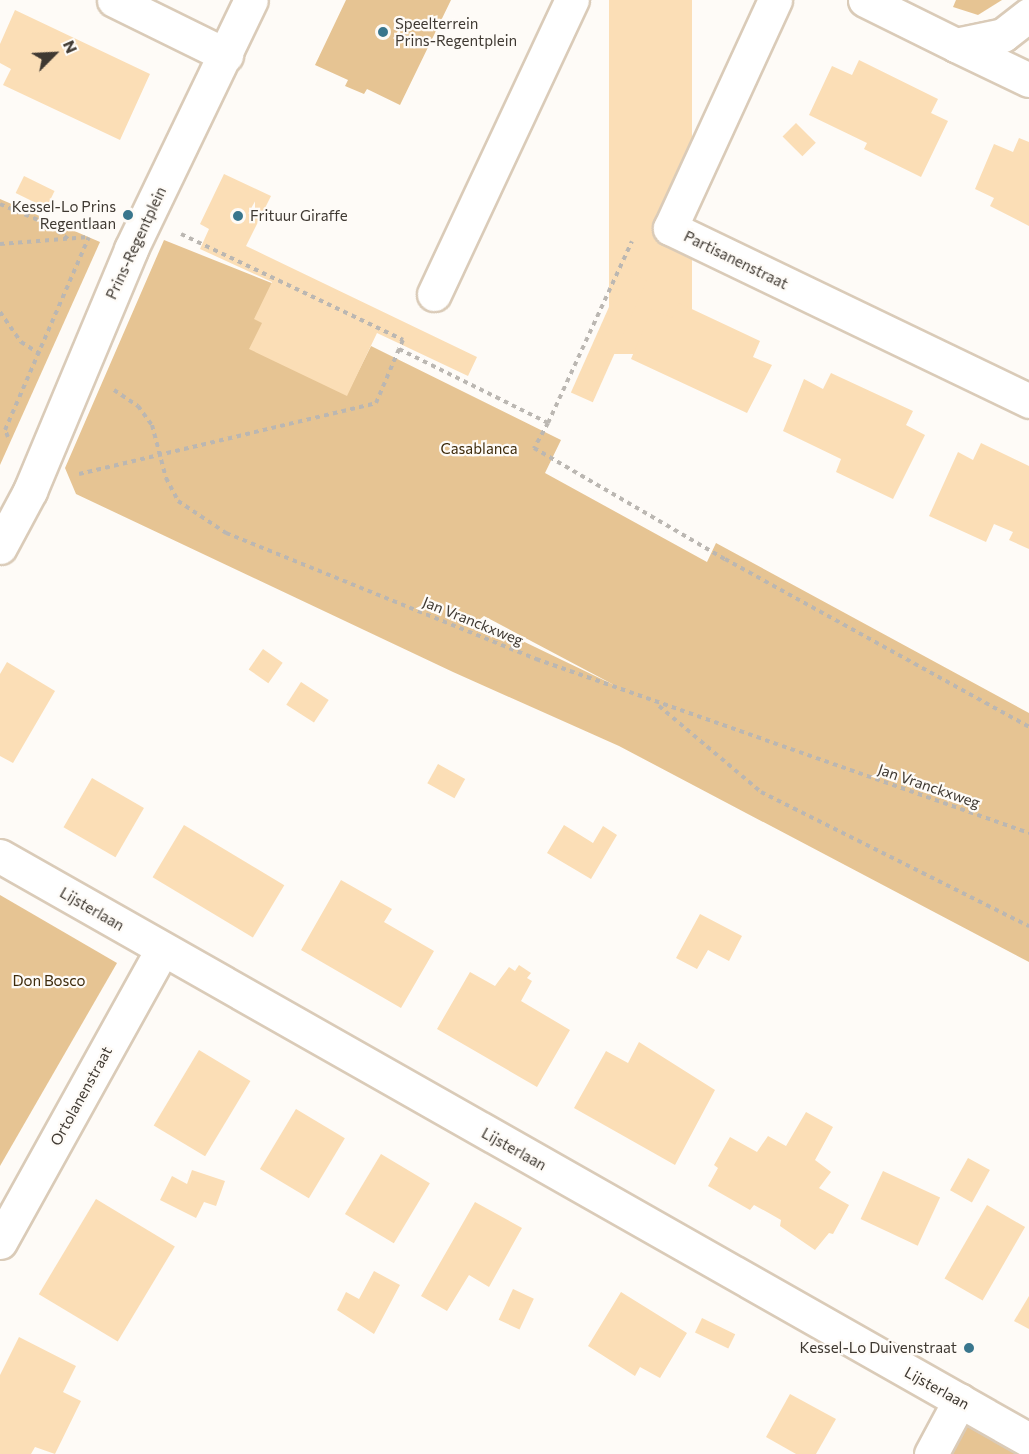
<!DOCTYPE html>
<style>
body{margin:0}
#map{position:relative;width:1029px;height:1454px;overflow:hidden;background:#fefbf7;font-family:Commissioner,sans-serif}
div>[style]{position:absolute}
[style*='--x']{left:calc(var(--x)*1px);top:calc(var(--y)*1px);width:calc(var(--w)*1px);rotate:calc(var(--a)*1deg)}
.green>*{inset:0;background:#e6c493}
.building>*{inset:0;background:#fbdeb6;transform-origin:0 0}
.path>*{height:4px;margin-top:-2px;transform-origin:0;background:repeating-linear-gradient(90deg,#bbb7b2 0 4.5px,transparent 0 9px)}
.roads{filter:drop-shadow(2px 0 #dacbb8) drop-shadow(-2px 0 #dacbb8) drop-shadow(0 2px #dacbb8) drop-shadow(0 -2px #dacbb8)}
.minor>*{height:33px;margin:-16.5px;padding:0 16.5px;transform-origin:16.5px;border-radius:16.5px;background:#fff}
.dots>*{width:16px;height:16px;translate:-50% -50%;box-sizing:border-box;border:3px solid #fefbf7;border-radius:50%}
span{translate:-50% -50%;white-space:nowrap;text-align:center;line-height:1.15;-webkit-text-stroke:4.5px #fefbf7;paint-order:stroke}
.poi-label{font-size:15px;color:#3f3932}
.left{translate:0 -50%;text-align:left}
.right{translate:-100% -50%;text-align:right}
.street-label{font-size:15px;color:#3f3932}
.park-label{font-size:15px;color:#3e2b0c}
.north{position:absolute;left:24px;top:24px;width:60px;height:60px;-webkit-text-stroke:4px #fefbf7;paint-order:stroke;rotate:66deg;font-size:16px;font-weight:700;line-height:24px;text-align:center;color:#3f3932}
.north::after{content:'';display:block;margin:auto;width:21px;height:27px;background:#3f3932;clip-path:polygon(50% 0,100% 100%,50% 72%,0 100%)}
</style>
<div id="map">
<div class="green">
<div style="clip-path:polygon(346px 0,451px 0,400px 105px,367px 89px,364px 94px,345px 86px,348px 80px,315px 65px)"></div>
<div style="clip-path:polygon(956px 0,1002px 0,978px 15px,953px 7px)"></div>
<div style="clip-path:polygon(0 199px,100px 242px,0 465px)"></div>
<div style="clip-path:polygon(evenodd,164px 240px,289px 290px,351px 386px,371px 346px,561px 440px,545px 473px,707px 562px,716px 543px,1029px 713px,1029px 962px,619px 746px,453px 672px,76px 494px,65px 468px,164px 240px,484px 616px,616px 686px,479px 620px,484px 616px)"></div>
<div style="clip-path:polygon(0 895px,117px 963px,0 1166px)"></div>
<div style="clip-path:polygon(960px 1400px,1029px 1454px,931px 1454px)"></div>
</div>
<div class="building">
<div style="left:609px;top:0;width:83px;height:354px"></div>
<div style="clip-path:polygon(15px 10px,150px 74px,120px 140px,3px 85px,11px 69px,0 63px,0 44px)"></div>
<div style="clip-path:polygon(859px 60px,938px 99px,931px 113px,948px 121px,921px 177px,864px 149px,867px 143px,809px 115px,832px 66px,852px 75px)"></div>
<div style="left:796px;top:123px;width:28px;height:19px;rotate:45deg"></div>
<div style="clip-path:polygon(1019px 138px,1029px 142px,1029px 226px,990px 206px,994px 198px,975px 189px,994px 144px,1013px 152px)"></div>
<div style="clip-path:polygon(224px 174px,271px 196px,246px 246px,477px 357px,468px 376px,377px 333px,347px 396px,249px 349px,262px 323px,254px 319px,272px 282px,200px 249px,209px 229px,200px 224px)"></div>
<div style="left:24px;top:176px;width:34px;height:19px;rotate:26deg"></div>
<div style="left:625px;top:271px;width:24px;height:133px;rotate:24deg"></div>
<div style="clip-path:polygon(679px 303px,760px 341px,753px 357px,772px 365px,747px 413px,631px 359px,652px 309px,672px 318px)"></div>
<div style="clip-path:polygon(831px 373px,913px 411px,906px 425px,925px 435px,893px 499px,836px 472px,841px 459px,783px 431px,804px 379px,823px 389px)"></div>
<div style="clip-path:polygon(981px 443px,1029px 466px,1029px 549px,1009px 540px,1013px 532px,994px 524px,986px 542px,929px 516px,958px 452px,973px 460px)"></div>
<div style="left:263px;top:649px;width:24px;height:25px;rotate:35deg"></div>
<div style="clip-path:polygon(7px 662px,55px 691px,13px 763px,0 756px,0 674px)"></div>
<div style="left:301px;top:682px;width:33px;height:27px;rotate:33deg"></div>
<div style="left:438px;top:764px;width:31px;height:22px;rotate:29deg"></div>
<div style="left:92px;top:778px;width:60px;height:57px;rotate:30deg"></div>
<div style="left:184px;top:825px;width:117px;height:61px;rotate:31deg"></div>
<div style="clip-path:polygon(564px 825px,593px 843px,603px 826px,617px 835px,591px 879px,547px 853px)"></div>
<div style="clip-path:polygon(341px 880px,392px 909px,384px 922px,434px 951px,401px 1008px,301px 950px)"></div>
<div style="clip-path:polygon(700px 914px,742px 936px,729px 961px,708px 950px,697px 969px,676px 958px)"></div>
<div style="clip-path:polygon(519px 965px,531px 973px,527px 978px,532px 981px,521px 1001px,570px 1030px,537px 1087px,437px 1029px,470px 972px,495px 986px,509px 967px,515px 971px)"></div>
<div style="clip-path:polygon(639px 1042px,715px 1090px,675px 1165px,574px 1108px,606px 1051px,628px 1063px)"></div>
<div style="left:199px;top:1050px;width:60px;height:88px;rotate:31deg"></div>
<div style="left:296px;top:1109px;width:57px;height:70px;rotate:31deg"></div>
<div style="clip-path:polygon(806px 1112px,833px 1127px,815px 1160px,831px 1172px,819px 1188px,849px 1205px,833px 1234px,829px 1233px,815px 1250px,780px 1226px,781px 1220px,767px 1212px,754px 1205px,750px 1210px,708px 1186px,718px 1168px,714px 1165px,730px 1137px,757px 1152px,768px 1136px,786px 1146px)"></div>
<div style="left:381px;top:1154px;width:57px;height:70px;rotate:31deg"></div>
<div style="left:968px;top:1158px;width:25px;height:37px;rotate:29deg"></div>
<div style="clip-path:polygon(192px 1170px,225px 1181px,216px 1206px,204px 1202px,196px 1218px,160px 1200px,172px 1176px,187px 1184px)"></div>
<div style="left:883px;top:1171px;width:63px;height:53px;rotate:25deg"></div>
<div style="left:96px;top:1199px;width:92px;height:111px;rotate:31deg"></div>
<div style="clip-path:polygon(475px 1202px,522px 1228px,489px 1287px,469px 1275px,447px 1311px,421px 1296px)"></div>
<div style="left:987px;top:1205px;width:44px;height:85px;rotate:30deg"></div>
<div style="clip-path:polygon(374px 1271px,400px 1285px,374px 1334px,337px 1310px,346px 1292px,359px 1299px)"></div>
<div style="left:513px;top:1289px;width:23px;height:34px;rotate:25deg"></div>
<div style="clip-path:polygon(621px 1292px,687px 1333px,660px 1378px,640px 1367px,635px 1376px,588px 1346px)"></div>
<div style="clip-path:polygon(1029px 1296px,1029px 1329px,1014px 1321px)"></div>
<div style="left:702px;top:1318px;width:37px;height:16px;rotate:26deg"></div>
<div style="clip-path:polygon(19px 1337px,76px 1366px,63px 1392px,81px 1401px,55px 1454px,35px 1447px,31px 1454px,0 1454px,0 1375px)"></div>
<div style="clip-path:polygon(790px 1394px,836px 1419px,816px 1454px,796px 1454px,766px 1437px)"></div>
</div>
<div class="path">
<div style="--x:0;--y:204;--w:54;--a:22.8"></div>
<div style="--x:50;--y:225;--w:23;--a:38"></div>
<div style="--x:181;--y:234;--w:246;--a:25.5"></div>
<div style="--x:403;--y:340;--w:10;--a:114"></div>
<div style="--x:0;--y:244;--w:89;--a:-4.5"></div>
<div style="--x:0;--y:312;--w:37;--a:55"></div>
<div style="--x:21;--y:342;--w:26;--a:32"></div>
<div style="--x:114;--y:390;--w:29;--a:34"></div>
<div style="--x:138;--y:406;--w:24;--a:54"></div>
<div style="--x:152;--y:425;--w:55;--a:75.2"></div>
<div style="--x:166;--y:478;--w:26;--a:62"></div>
<div style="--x:178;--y:501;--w:58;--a:33.7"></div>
<div style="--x:226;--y:533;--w:335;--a:22.1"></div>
<div style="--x:536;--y:659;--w:523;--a:19.44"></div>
<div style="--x:548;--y:423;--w:29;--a:119"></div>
<div style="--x:534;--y:448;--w:221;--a:30.2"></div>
<div style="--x:725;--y:559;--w:347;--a:28.9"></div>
<div style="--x:8;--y:437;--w:8;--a:-113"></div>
<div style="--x:5;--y:430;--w:210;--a:-66.5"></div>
<div style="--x:79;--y:474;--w:305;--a:-13.4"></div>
<div style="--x:376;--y:403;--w:59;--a:-66.9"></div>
<div style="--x:399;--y:349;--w:166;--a:26.4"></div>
<div style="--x:548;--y:423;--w:200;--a:-65.2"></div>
<div style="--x:659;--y:706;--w:133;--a:40.1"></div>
<div style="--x:761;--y:792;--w:300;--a:26.6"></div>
</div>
<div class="roads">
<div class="minor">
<div style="--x:114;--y:0;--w:125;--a:26.2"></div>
<div style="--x:775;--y:0;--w:251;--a:114.7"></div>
<div style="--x:670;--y:228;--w:399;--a:25.7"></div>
<div style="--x:865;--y:0;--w:102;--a:26.3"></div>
<div style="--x:956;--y:45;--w:48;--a:-12"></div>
<div style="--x:1003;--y:35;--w:33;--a:-38"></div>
<div style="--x:956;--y:45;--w:81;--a:25.6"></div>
<div style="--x:434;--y:294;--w:325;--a:-64.9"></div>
<div style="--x:0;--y:547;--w:64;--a:-61.8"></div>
<div style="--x:30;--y:491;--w:262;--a:-67.3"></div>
<div style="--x:131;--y:249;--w:276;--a:-64.3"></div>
<div style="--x:0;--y:856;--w:1183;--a:29.58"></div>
<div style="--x:0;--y:1242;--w:334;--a:-61"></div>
<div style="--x:931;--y:1454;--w:61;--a:-61.8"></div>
</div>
</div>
<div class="dots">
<div style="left:383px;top:32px;background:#39768d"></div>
<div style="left:128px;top:215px;background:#39768d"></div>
<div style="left:238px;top:216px;background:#39768d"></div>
<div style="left:969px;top:1348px;background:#39768d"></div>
</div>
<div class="poi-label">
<span class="left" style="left:395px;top:32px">Speelterrein<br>Prins-Regentplein</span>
<span class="right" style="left:116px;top:215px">Kessel-Lo Prins<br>Regentlaan</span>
<span class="left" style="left:250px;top:216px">Frituur Giraffe</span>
<span class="right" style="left:957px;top:1348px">Kessel-Lo Duivenstraat</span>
</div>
<div class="street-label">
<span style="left:136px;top:243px;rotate:-65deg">Prins-Regentplein</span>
<span style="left:736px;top:260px;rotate:26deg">Partisanenstraat</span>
<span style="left:473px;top:621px;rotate:22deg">Jan Vranckxweg</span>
<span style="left:929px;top:786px;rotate:19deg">Jan Vranckxweg</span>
<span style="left:92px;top:909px;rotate:30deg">Lijsterlaan</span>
<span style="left:81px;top:1096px;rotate:-61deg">Ortolanenstraat</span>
<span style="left:514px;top:1149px;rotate:29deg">Lijsterlaan</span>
<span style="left:937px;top:1388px;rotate:29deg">Lijsterlaan</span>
</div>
<div class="park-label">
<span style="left:479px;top:449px">Casablanca</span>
<span style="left:49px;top:981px">Don Bosco</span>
</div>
<div class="north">N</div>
</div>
